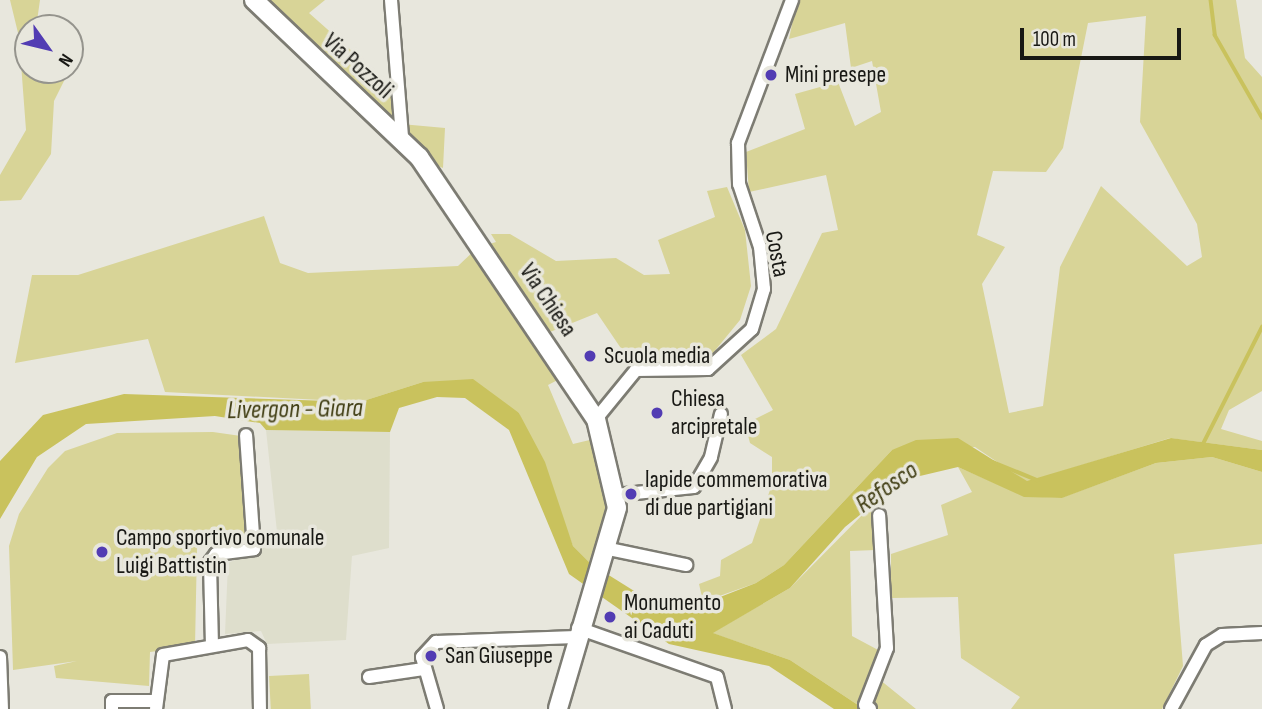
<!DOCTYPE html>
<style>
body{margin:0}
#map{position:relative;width:1262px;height:709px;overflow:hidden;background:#e8e7dd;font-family:"Sofia Sans Condensed",sans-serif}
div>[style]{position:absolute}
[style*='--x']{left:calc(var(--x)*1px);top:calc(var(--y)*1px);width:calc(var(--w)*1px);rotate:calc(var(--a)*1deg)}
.built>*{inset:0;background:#dedecc}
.green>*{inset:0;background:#d8d497;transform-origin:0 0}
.water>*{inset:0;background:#c9c25d}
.stream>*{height:3.5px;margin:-1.75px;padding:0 1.75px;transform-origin:1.75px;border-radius:1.75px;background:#c9c25d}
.roads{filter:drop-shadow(2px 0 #7d7c73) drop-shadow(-2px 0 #7d7c73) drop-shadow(0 2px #7d7c73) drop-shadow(0 -2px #7d7c73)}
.street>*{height:12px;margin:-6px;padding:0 6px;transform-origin:6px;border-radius:6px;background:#fff}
.secondary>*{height:18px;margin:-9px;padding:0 9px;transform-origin:9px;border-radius:9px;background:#fff}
.dots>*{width:19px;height:19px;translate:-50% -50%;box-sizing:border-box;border:4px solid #e8e7dd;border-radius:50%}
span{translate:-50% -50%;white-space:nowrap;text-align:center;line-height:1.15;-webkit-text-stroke:7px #e8e7dd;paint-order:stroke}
.street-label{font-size:24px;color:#181814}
.poi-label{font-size:24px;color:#181814}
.left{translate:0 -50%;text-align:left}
.water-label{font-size:26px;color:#413e14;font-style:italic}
.north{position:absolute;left:14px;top:14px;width:70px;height:70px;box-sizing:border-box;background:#e8e7dd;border:2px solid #95948d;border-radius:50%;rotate:124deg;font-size:19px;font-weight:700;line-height:28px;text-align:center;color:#181814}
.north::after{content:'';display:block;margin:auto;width:24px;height:32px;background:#523cb3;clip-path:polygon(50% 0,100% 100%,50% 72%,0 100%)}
.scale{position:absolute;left:1020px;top:28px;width:161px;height:32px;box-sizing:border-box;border:4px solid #181814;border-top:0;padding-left:9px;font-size:21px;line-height:24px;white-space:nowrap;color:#181814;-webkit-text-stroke:5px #e8e7dd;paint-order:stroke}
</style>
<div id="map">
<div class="built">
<div style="clip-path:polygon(266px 430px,390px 432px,389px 548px,352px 556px,346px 640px,267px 644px,261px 631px,225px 634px,228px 563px,278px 541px)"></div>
</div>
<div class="green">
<div style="clip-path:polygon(10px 0,40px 0,36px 28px,28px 28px,28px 70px,67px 75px,54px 101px,51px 154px,21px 200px,0 201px,0 175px,26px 130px,19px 37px)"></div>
<div style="clip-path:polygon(249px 0,325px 0,309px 13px,353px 52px,369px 85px,391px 88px,401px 124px,445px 128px,443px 168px,419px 158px)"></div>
<div style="clip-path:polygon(evenodd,797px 0,1236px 0,1245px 58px,1262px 77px,1262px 391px,1229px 410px,1221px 429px,1262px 441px,1262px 450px,1170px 438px,1027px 482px,975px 447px,892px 450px,784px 565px,756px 583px,694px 605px,702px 597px,699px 584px,720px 576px,721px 560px,752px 543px,772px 484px,772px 457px,750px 443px,745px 424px,773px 410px,741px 355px,776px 329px,822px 233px,838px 230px,826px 175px,749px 192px,746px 152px,805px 129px,795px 94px,838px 82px,855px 126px,881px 112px,872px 61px,851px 68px,845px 23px,789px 39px,797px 0,1146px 16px,1140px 122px,1197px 224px,1202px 257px,1187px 266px,1101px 186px,1060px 267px,1043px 406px,1009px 413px,982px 284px,1005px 247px,977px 235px,993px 171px,1046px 172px,1063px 148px,1088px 23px,1146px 16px)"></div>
<div style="clip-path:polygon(727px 187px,745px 230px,751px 286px,740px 320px,704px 364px,635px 369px,597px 313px,550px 332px,577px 370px,548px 385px,573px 444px,598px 438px,615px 505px,594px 567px,573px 546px,519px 413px,423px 382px,360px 402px,165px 392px,148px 339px,15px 363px,32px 275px,78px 275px,264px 216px,280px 263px,308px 273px,458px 266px,477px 248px,496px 242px,491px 234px,510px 234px,556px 261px,616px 258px,644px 275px,670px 274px,658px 240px,715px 217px,707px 191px)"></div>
<div style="clip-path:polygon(213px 432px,241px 436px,247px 537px,197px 548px,195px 646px,150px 652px,149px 686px,56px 678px,54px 666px,77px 661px,13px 670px,9px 546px,19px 514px,48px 468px,65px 451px,117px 433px)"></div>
<div style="clip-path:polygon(1212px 457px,1262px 472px,1262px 544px,1174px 554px,1183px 666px,1162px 709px,1011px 709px,1020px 697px,961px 658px,958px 597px,891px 598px,891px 554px,948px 535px,941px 505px,972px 492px,958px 467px,1024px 496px,1061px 498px,1156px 463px)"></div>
<div style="clip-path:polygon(878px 499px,876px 550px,850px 551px,852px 636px,880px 651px,874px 675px,916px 709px,864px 709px,790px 660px,712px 633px,790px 588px)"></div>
<div style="left:309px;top:674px;width:35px;height:40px;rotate:87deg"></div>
</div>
<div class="water">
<div style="clip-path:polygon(473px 379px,519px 413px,545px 462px,573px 546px,594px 567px,586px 586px,569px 574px,509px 430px,465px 398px,437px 397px,399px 408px,390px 432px,266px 430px,260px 423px,215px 416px,86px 424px,37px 457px,0 519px,0 461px,43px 415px,124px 394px,360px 402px,423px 382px)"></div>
<div style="clip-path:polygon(958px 438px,1027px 481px,1171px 438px,1262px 450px,1262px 472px,1212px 457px,1156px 463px,1062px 498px,1024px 497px,958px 467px,903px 480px,845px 527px,790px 588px,713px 633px,790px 660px,864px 709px,834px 709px,769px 666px,669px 644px,599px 595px,607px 574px,655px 604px,692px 608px,756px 583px,784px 565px,892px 450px,916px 440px)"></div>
</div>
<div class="stream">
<div style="--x:1211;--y:0;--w:35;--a:83"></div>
<div style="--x:1215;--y:35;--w:95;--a:60.2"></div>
<div style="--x:1203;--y:444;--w:131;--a:-63.2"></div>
<div style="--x:993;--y:462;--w:48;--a:22.2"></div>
</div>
<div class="roads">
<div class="street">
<div style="--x:391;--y:0;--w:137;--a:85.4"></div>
<div style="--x:596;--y:419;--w:63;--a:-50.8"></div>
<div style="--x:636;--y:370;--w:72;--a:-0.8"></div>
<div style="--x:708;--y:369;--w:59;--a:-42.3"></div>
<div style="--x:752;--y:329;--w:42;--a:-73.3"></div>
<div style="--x:764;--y:289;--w:42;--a:-95.4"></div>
<div style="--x:760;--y:247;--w:66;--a:-108.4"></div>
<div style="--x:739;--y:184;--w:41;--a:-91.4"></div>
<div style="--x:738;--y:143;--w:153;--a:-69.3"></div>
<div style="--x:616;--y:495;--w:78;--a:-5.9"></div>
<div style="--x:694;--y:487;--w:34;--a:-60"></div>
<div style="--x:711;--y:457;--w:44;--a:-76.9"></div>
<div style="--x:609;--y:549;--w:79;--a:11.7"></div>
<div style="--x:578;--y:628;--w:147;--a:19.4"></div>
<div style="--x:717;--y:677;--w:33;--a:76"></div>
<div style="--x:212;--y:646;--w:84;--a:-91.4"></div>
<div style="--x:210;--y:562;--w:10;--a:-53"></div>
<div style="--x:216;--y:554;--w:38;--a:-7"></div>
<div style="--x:254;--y:549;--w:114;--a:-94"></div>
<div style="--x:0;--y:657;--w:52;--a:87.8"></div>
<div style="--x:369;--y:677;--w:55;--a:-8.4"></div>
<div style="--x:112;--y:709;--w:8;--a:-90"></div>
<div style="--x:112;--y:701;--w:44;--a:0"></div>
<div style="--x:156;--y:709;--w:54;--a:-82.6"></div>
<div style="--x:163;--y:655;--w:86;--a:-10"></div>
<div style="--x:248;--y:640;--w:14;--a:36"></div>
<div style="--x:259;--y:648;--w:61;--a:89.1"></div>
<div style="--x:437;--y:709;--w:54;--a:-106.1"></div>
<div style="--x:422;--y:657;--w:21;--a:-47"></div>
<div style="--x:436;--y:642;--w:140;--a:-2"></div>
<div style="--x:870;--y:709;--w:6;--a:-141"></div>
<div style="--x:865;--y:705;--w:61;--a:-68.9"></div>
<div style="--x:887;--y:648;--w:133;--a:-93.4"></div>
<div style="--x:1171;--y:709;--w:73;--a:-61.3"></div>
<div style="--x:1206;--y:645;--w:19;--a:-32"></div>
<div style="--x:1222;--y:635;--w:40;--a:-2.9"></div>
</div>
<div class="secondary">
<div style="--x:254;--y:0;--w:228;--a:43.6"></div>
<div style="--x:419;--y:157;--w:316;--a:56"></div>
<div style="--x:596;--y:419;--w:91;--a:76.7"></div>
<div style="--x:617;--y:508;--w:209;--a:106.4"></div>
</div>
</div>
<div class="dots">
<div style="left:771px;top:75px;background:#523cb3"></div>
<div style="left:590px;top:356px;background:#523cb3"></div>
<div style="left:657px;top:413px;background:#523cb3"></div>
<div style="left:631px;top:494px;background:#523cb3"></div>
<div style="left:102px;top:552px;background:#523cb3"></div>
<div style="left:610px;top:617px;background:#523cb3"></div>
<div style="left:431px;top:656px;background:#523cb3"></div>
</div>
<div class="street-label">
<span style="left:358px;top:66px;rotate:42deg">Via Pozzoli</span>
<span style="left:777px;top:254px;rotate:79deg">Costa</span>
<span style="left:548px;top:300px;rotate:56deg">Via Chiesa</span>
</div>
<div class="poi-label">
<span class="left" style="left:785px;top:75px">Mini presepe</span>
<span class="left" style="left:604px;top:356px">Scuola media</span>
<span class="left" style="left:671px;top:413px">Chiesa<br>arcipretale</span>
<span class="left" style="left:645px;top:494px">lapide commemorativa<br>di due partigiani</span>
<span class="left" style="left:116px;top:552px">Campo sportivo comunale<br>Luigi Battistin</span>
<span class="left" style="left:624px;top:617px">Monumento<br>ai Caduti</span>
<span class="left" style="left:445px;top:656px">San Giuseppe</span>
</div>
<div class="water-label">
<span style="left:295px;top:410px;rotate:-1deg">Livergon - Giara</span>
<span style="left:887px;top:488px;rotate:-35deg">Refosco</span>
</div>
<div class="north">N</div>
<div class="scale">100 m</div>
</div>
